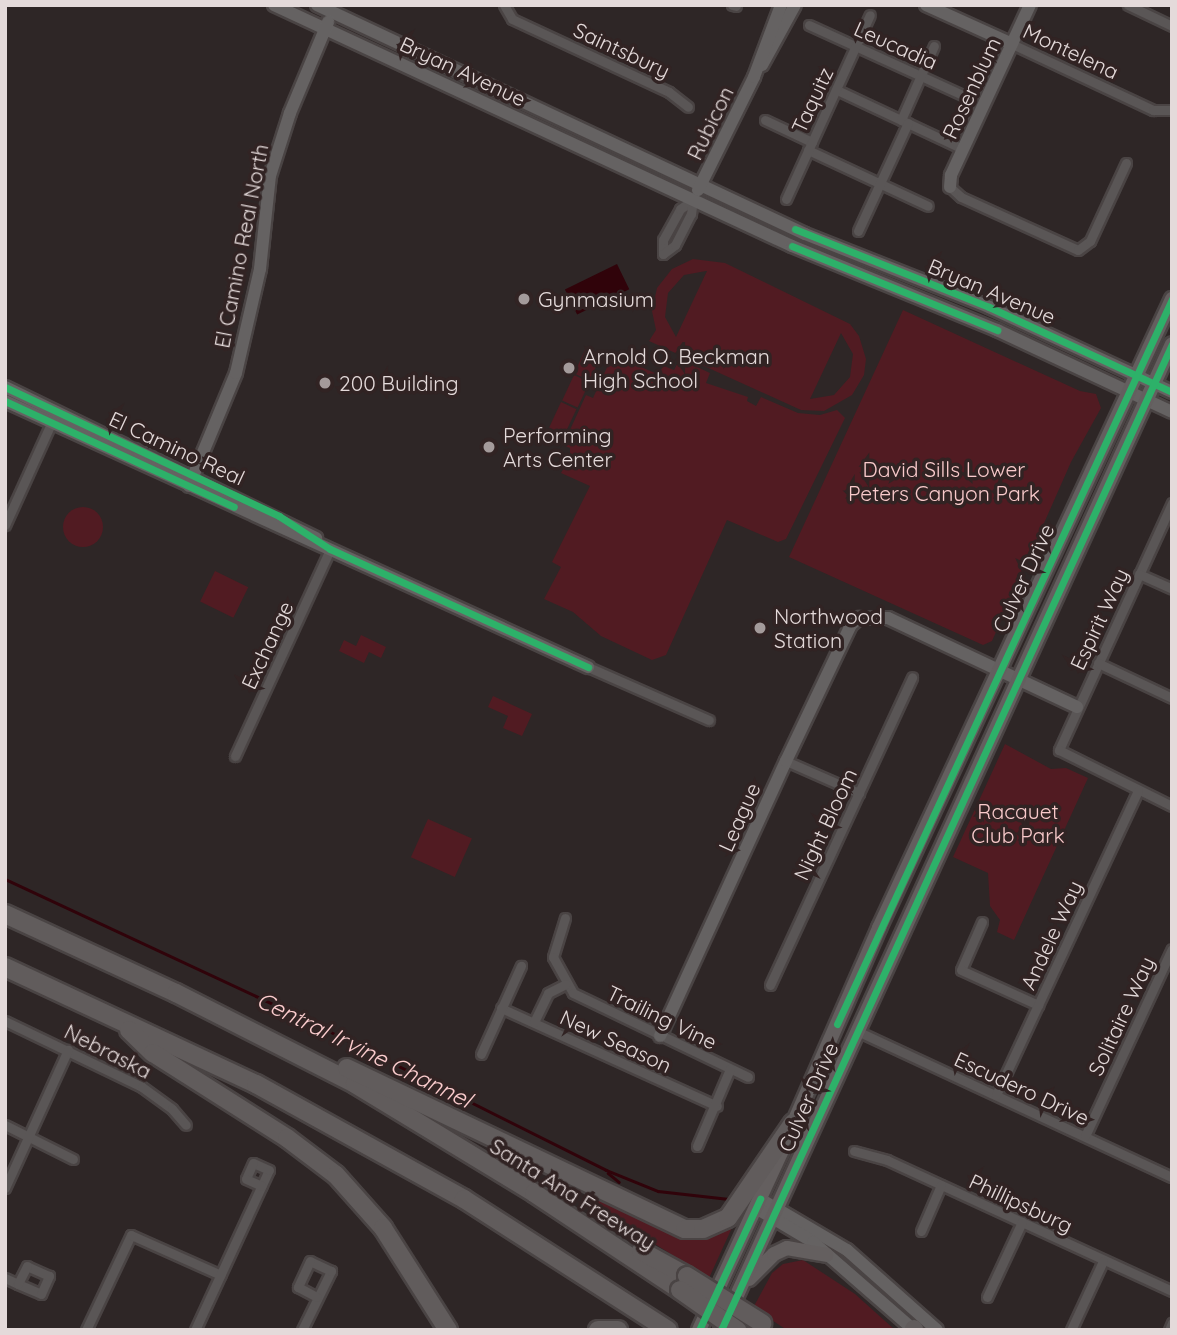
<!DOCTYPE html>
<style>
body{margin:0}
#map{position:relative;width:1177px;height:1335px;overflow:hidden;background:#2e2626;font-family:Quicksand,sans-serif}
div>[style]{position:absolute}
[style*='--x']{left:calc(var(--x)*1px);top:calc(var(--y)*1px);width:calc(var(--w)*1px);rotate:calc(var(--a)*1deg)}
.green>*{inset:0;background:#511b22;transform-origin:0 0}
.round{border-radius:50%}
.water>*{inset:0;background:#30030a;transform-origin:0 0}
.stream>*{height:2.5px;margin:-1.25px;padding:0 1.25px;transform-origin:1.25px;border-radius:1.25px;background:#30030a}
.roads{filter:drop-shadow(2px 0 #4a4444) drop-shadow(-2px 0 #4a4444) drop-shadow(0 2px #4a4444) drop-shadow(0 -2px #4a4444)}
.street>*{height:9px;margin:-4.5px;padding:0 4.5px;transform-origin:4.5px;border-radius:4.5px;background:#5a5656}
.secondary>*{height:12px;margin:-6px;padding:0 6px;transform-origin:6px;border-radius:6px;background:#656262}
.primary>*{height:14px;margin:-7px;padding:0 7px;transform-origin:7px;border-radius:7px;background:#645f5f}
.highway>*{height:18px;margin:-9px;padding:0 9px;transform-origin:9px;border-radius:9px;background:#615c5c}
.bridges{filter:drop-shadow(2px 0 #4a4444) drop-shadow(-2px 0 #4a4444) drop-shadow(0 2px #4a4444) drop-shadow(0 -2px #4a4444)}
.highway-bridge>*{height:18px;margin:-9px;padding:0 9px;transform-origin:9px;border-radius:9px;background:#615c5c}
.cycleway>*{height:7px;margin:-3.5px;padding:0 3.5px;transform-origin:3.5px;border-radius:3.5px;background:#2db169}
.dots>*{width:19px;height:19px;translate:-50% -50%;box-sizing:border-box;border:4px solid #312323;border-radius:50%}
span{translate:-50% -50%;white-space:nowrap;text-align:center;line-height:1.15;-webkit-text-stroke:7px #312323;paint-order:stroke}
.street-label{font-size:21px;color:#e4dada}
.poi-label{font-size:21px;color:#e4dada}
.left{translate:0 -50%;text-align:left}
.park-label{font-size:21px;color:#f9cacb}
.water-label{font-size:23px;color:#fbcccd;font-style:italic}
.frame{position:absolute;inset:0;border:7px solid #e4dada;pointer-events:none}
</style>
<div id="map">
<div class="green">
<div style="clip-path:polygon(evenodd,693px 259px,725px 263px,850px 324px,859px 336px,866px 359px,864px 375px,852px 395px,824px 411px,801px 410px,649px 341px,656px 330px,652px 311px,657px 288px,672px 269px,693px 259px,706px 271px,707px 271px,676px 337px,665px 317px,668px 293px,684px 275px,706px 271px,693px 259px,841px 333px,853px 354px,850px 377px,834px 395px,810px 399px,841px 333px)"></div>
<div style="clip-path:polygon(903px 310px,1080px 391px,1096px 394px,1101px 408px,1071px 462px,992px 641px,983px 645px,789px 557px)"></div>
<div style="left:586px;top:348px;width:17px;height:28px;rotate:25deg"></div>
<div style="clip-path:polygon(623px 359px,657px 374px,664px 366px,674px 370px,680px 359px,710px 373px,706px 383px,748px 397px,747px 401px,756px 406px,761px 397px,798px 413px,820px 415px,837px 410px,845px 418px,786px 539px,778px 542px,727px 520px,666px 655px,652px 660px,601px 636px,573px 612px,544px 599px,561px 567px,552px 562px,590px 486px,561px 473px,570px 457px,570px 448px,563px 445px,586px 395px,593px 398px,609px 363px)"></div>
<div style="left:574px;top:375px;width:17px;height:28px;rotate:25deg"></div>
<div style="left:561px;top:402px;width:17px;height:28px;rotate:25deg"></div>
<div class="round" style="left:63px;top:507px;width:40px;height:40px"></div>
<div style="left:215px;top:571px;width:37px;height:34px;rotate:26deg"></div>
<div style="clip-path:polygon(361px 635px,386px 647px,381px 658px,369px 652px,364px 663px,339px 651px,344px 640px,356px 646px)"></div>
<div style="clip-path:polygon(493px 696px,532px 714px,522px 736px,503px 728px,508px 716px,488px 707px)"></div>
<div style="clip-path:polygon(1005px 744px,1051px 769px,1066px 768px,1088px 778px,1014px 940px,997px 932px,1000px 920px,990px 906px,988px 873px,953px 857px)"></div>
<div style="left:428px;top:819px;width:48px;height:42px;rotate:24deg"></div>
<div style="clip-path:polygon(591px 1190px,666px 1228px,736px 1219px,709px 1278px,585px 1200px)"></div>
<div style="clip-path:polygon(803px 1260px,855px 1294px,895px 1330px,787px 1330px,753px 1308px,772px 1273px,783px 1264px)"></div>
</div>
<div class="water">
<div style="left:617px;top:264px;width:28px;height:58px;rotate:64deg"></div>
</div>
<div class="stream">
<div style="--x:5;--y:879;--w:331;--a:25"></div>
<div style="--x:305;--y:1019;--w:337;--a:26.6"></div>
<div style="--x:606;--y:1170;--w:56;--a:22"></div>
<div style="--x:658;--y:1191;--w:71;--a:6.4"></div>
<div style="--x:608;--y:1173;--w:14;--a:39"></div>
</div>
<div class="roads">
<div class="street">
<div style="--x:504;--y:5;--w:16;--a:60"></div>
<div style="--x:512;--y:19;--w:173;--a:24.9"></div>
<div style="--x:669;--y:92;--w:24;--a:38"></div>
<div style="--x:732;--y:5;--w:4;--a:14"></div>
<div style="--x:1128;--y:5;--w:49;--a:25.5"></div>
<div style="--x:809;--y:25;--w:176;--a:24.5"></div>
<div style="--x:1012;--y:44;--w:156;--a:25.1"></div>
<div style="--x:1153;--y:110;--w:19;--a:0"></div>
<div style="--x:837;--y:90;--w:139;--a:25.1"></div>
<div style="--x:765;--y:120;--w:52;--a:25.1"></div>
<div style="--x:901;--y:120;--w:81;--a:-66"></div>
<div style="--x:808;--y:150;--w:132;--a:25"></div>
<div style="--x:950;--y:187;--w:15;--a:42"></div>
<div style="--x:961;--y:197;--w:128;--a:24.4"></div>
<div style="--x:1078;--y:250;--w:15;--a:-37"></div>
<div style="--x:1090;--y:241;--w:86;--a:-65.2"></div>
<div style="--x:786;--y:199;--w:202;--a:-65.5"></div>
<div style="--x:858;--y:231;--w:119;--a:-65.2"></div>
<div style="--x:663;--y:254;--w:14;--a:-90"></div>
<div style="--x:663;--y:240;--w:35;--a:-61"></div>
<div style="--x:680;--y:209;--w:16;--a:-35"></div>
<div style="--x:663;--y:254;--w:15;--a:-37"></div>
<div style="--x:675;--y:245;--w:35;--a:-63"></div>
<div style="--x:691;--y:214;--w:14;--a:-82"></div>
<div style="--x:1172;--y:503;--w:272;--a:114.6"></div>
<div style="--x:1059;--y:750;--w:126;--a:26.4"></div>
<div style="--x:5;--y:525;--w:116;--a:-65.6"></div>
<div style="--x:1139;--y:574;--w:36;--a:24"></div>
<div style="--x:1098;--y:663;--w:82;--a:25.3"></div>
<div style="--x:588;--y:667;--w:132;--a:23.7"></div>
<div style="--x:235;--y:756;--w:228;--a:-65.3"></div>
<div style="--x:786;--y:761;--w:80;--a:23.7"></div>
<div style="--x:565;--y:918;--w:41;--a:107.1"></div>
<div style="--x:553;--y:957;--w:41;--a:60.9"></div>
<div style="--x:573;--y:993;--w:194;--a:25.6"></div>
<div style="--x:982;--y:922;--w:52;--a:113.6"></div>
<div style="--x:961;--y:970;--w:85;--a:24.4"></div>
<div style="--x:770;--y:985;--w:339;--a:-65.2"></div>
<div style="--x:501;--y:1008;--w:237;--a:24.4"></div>
<div style="--x:5;--y:1021;--w:152;--a:25.7"></div>
<div style="--x:142;--y:1087;--w:37;--a:36"></div>
<div style="--x:172;--y:1109;--w:21;--a:49"></div>
<div style="--x:534;--y:1022;--w:32;--a:-64"></div>
<div style="--x:548;--y:993;--w:20;--a:-27"></div>
<div style="--x:857;--y:1031;--w:347;--a:24.9"></div>
<div style="--x:481;--y:1054;--w:97;--a:-65.6"></div>
<div style="--x:996;--y:1095;--w:336;--a:-65"></div>
<div style="--x:5;--y:1125;--w:76;--a:26.6"></div>
<div style="--x:1085;--y:1136;--w:206;--a:-65.1"></div>
<div style="--x:697;--y:1146;--w:84;--a:-66.8"></div>
<div style="--x:854;--y:1151;--w:34;--a:15"></div>
<div style="--x:887;--y:1160;--w:314;--a:24.7"></div>
<div style="--x:5;--y:1188;--w:152;--a:-65.5"></div>
<div style="--x:921;--y:1231;--w:50;--a:-66.5"></div>
<div style="--x:5;--y:1278;--w:14;--a:25"></div>
<div style="--x:18;--y:1284;--w:25;--a:23"></div>
<div style="--x:41;--y:1294;--w:20;--a:-66"></div>
<div style="--x:49;--y:1276;--w:24;--a:-156"></div>
<div style="--x:27;--y:1266;--w:20;--a:117"></div>
<div style="--x:987;--y:1297;--w:83;--a:-65"></div>
<div style="--x:86;--y:1330;--w:105;--a:-64.7"></div>
<div style="--x:131;--y:1235;--w:98;--a:24"></div>
<div style="--x:195;--y:1330;--w:176;--a:-65.2"></div>
<div style="--x:269;--y:1170;--w:17;--a:-156"></div>
<div style="--x:253;--y:1163;--w:17;--a:114"></div>
<div style="--x:246;--y:1179;--w:17;--a:24"></div>
<div style="--x:302;--y:1330;--w:66;--a:-63.8"></div>
<div style="--x:331;--y:1271;--w:23;--a:-155"></div>
<div style="--x:310;--y:1261;--w:29;--a:115"></div>
<div style="--x:298;--y:1287;--w:21;--a:28"></div>
<div style="--x:1071;--y:1330;--w:76;--a:-65.1"></div>
<div style="--x:1169;--y:1330;--w:8;--a:-67"></div>
</div>
<div class="secondary">
<div style="--x:274;--y:5;--w:571;--a:24.95"></div>
<div style="--x:792;--y:246;--w:222;--a:22.3"></div>
<div style="--x:997;--y:330;--w:193;--a:25.1"></div>
<div style="--x:317;--y:5;--w:539;--a:25.14"></div>
<div style="--x:805;--y:234;--w:198;--a:21.6"></div>
<div style="--x:989;--y:307;--w:202;--a:24.9"></div>
<div style="--x:926;--y:5;--w:94;--a:24.4"></div>
<div style="--x:762;--y:65;--w:68;--a:-61.2"></div>
<div style="--x:950;--y:187;--w:12;--a:-85"></div>
<div style="--x:951;--y:175;--w:187;--a:-65.1"></div>
<div style="--x:698;--y:190;--w:126;--a:-63.6"></div>
<div style="--x:754;--y:77;--w:77;--a:-69.4"></div>
<div style="--x:5;--y:387;--w:346;--a:25.9"></div>
<div style="--x:5;--y:401;--w:641;--a:24.53"></div>
<div style="--x:189;--y:486;--w:122;--a:-67.4"></div>
<div style="--x:236;--y:373;--w:107;--a:-77"></div>
<div style="--x:260;--y:269;--w:94;--a:-83.9"></div>
<div style="--x:270;--y:176;--w:66;--a:-72.4"></div>
<div style="--x:290;--y:113;--w:99;--a:-67.3"></div>
<div style="--x:660;--y:1036;--w:302;--a:-65.4"></div>
<div style="--x:786;--y:761;--w:151;--a:-64.5"></div>
<div style="--x:851;--y:625;--w:11;--a:-41"></div>
<div style="--x:859;--y:618;--w:29;--a:0"></div>
<div style="--x:888;--y:618;--w:209;--a:25.2"></div>
<div style="--x:760;--y:1199;--w:101;--a:30.4"></div>
<div style="--x:847;--y:1250;--w:120;--a:41.6"></div>
<div style="--x:756;--y:1208;--w:66;--a:30.8"></div>
<div style="--x:813;--y:1242;--w:134;--a:41.1"></div>
</div>
<div class="primary">
<div style="--x:790;--y:1131;--w:222;--a:-66.3"></div>
<div style="--x:879;--y:928;--w:694;--a:-65.02"></div>
<div style="--x:749;--y:1279;--w:35;--a:-45"></div>
<div style="--x:774;--y:1254;--w:14;--a:-25"></div>
<div style="--x:787;--y:1248;--w:40;--a:10"></div>
<div style="--x:699;--y:1330;--w:198;--a:-65.2"></div>
<div style="--x:721;--y:1330;--w:1084;--a:-65.42"></div>
</div>
<div class="highway">
<div style="--x:5;--y:914;--w:188;--a:24.8"></div>
<div style="--x:176;--y:993;--w:201;--a:26.9"></div>
<div style="--x:355;--y:1084;--w:210;--a:31.3"></div>
<div style="--x:534;--y:1193;--w:175;--a:33.6"></div>
<div style="--x:5;--y:967;--w:277;--a:25"></div>
<div style="--x:256;--y:1084;--w:238;--a:28.9"></div>
<div style="--x:464;--y:1199;--w:242;--a:32.7"></div>
<div style="--x:129;--y:1030;--w:33;--a:44"></div>
<div style="--x:153;--y:1053;--w:159;--a:32.4"></div>
<div style="--x:287;--y:1138;--w:61;--a:37.1"></div>
<div style="--x:336;--y:1175;--w:71;--a:48.4"></div>
<div style="--x:383;--y:1228;--w:121;--a:57.5"></div>
<div style="--x:347;--y:1068;--w:374;--a:25.5"></div>
<div style="--x:685;--y:1229;--w:18;--a:0"></div>
<div style="--x:703;--y:1229;--w:27;--a:-24"></div>
<div style="--x:728;--y:1218;--w:115;--a:-55.6"></div>
<div style="--x:641;--y:1251;--w:52;--a:28.5"></div>
<div style="--x:914;--y:1329;--w:1;--a:90"></div>
<div style="--x:598;--y:1330;--w:20;--a:0"></div>
</div>
</div>
<div class="bridges">
<div class="highway-bridge">
<div style="--x:687;--y:1276;--w:89;--a:32.1"></div>
<div style="--x:680;--y:1290;--w:70;--a:35.1"></div>
</div>
</div>
<div class="cycleway">
<div style="--x:795;--y:229;--w:209;--a:21.9"></div>
<div style="--x:989;--y:307;--w:202;--a:24.9"></div>
<div style="--x:792;--y:246;--w:222;--a:22.3"></div>
<div style="--x:5;--y:387;--w:303;--a:25.2"></div>
<div style="--x:279;--y:516;--w:61;--a:32.9"></div>
<div style="--x:330;--y:549;--w:284;--a:24.6"></div>
<div style="--x:5;--y:401;--w:252;--a:24.8"></div>
<div style="--x:837;--y:1024;--w:799;--a:-65.2"></div>
<div style="--x:699;--y:1330;--w:145;--a:-65"></div>
<div style="--x:721;--y:1330;--w:1084;--a:-65.42"></div>
</div>
<div class="dots">
<div style="left:524px;top:299px;background:#a49b9b"></div>
<div style="left:569px;top:368px;background:#a49b9b"></div>
<div style="left:325px;top:383px;background:#a49b9b"></div>
<div style="left:489px;top:447px;background:#a49b9b"></div>
<div style="left:760px;top:628px;background:#a49b9b"></div>
</div>
<div class="street-label">
<span style="left:896px;top:45px;rotate:24deg">Leucadia</span>
<span style="left:622px;top:50px;rotate:25deg">Saintsbury</span>
<span style="left:1071px;top:51px;rotate:25deg">Montelena</span>
<span style="left:463px;top:71px;rotate:25deg">Bryan Avenue</span>
<span style="left:971px;top:88px;rotate:-65deg">Rosenblum</span>
<span style="left:812px;top:100px;rotate:-65deg">Taquitz</span>
<span style="left:710px;top:123px;rotate:-64deg">Rubicon</span>
<span style="left:241px;top:246px;rotate:-79deg">El Camino Real North</span>
<span style="left:992px;top:291px;rotate:23deg">Bryan Avenue</span>
<span style="left:177px;top:448px;rotate:25deg">El Camino Real</span>
<span style="left:1023px;top:578px;rotate:-65deg">Culver Drive</span>
<span style="left:1099px;top:619px;rotate:-65deg">Espirit Way</span>
<span style="left:267px;top:645px;rotate:-65deg">Exchange</span>
<span style="left:739px;top:817px;rotate:-66deg">League</span>
<span style="left:825px;top:824px;rotate:-65deg">Night Bloom</span>
<span style="left:1051px;top:935px;rotate:-65deg">Andele Way</span>
<span style="left:1121px;top:1016px;rotate:-65deg">Solitaire Way</span>
<span style="left:662px;top:1017px;rotate:26deg">Trailing Vine</span>
<span style="left:616px;top:1041px;rotate:25deg">New Season</span>
<span style="left:108px;top:1051px;rotate:27deg">Nebraska</span>
<span style="left:1022px;top:1088px;rotate:25deg">Escudero Drive</span>
<span style="left:808px;top:1097px;rotate:-66deg">Culver Drive</span>
<span style="left:573px;top:1194px;rotate:32deg">Santa Ana Freeway</span>
<span style="left:1021px;top:1203px;rotate:25deg">Phillipsburg</span>
</div>
<div class="poi-label">
<span class="left" style="left:538px;top:299px">Gynmasium</span>
<span class="left" style="left:583px;top:368px">Arnold O. Beckman<br>High School</span>
<span class="left" style="left:339px;top:383px">200 Building</span>
<span class="left" style="left:503px;top:447px">Performing<br>Arts Center</span>
<span class="left" style="left:774px;top:628px">Northwood<br>Station</span>
</div>
<div class="park-label">
<span style="left:944px;top:481px">David Sills Lower<br>Peters Canyon Park</span>
<span style="left:1018px;top:823px">Racquet<br>Club Park</span>
</div>
<div class="water-label">
<span style="left:364px;top:1050px;rotate:26deg">Central Irvine Channel</span>
</div>
<div class="frame"></div>
</div>
